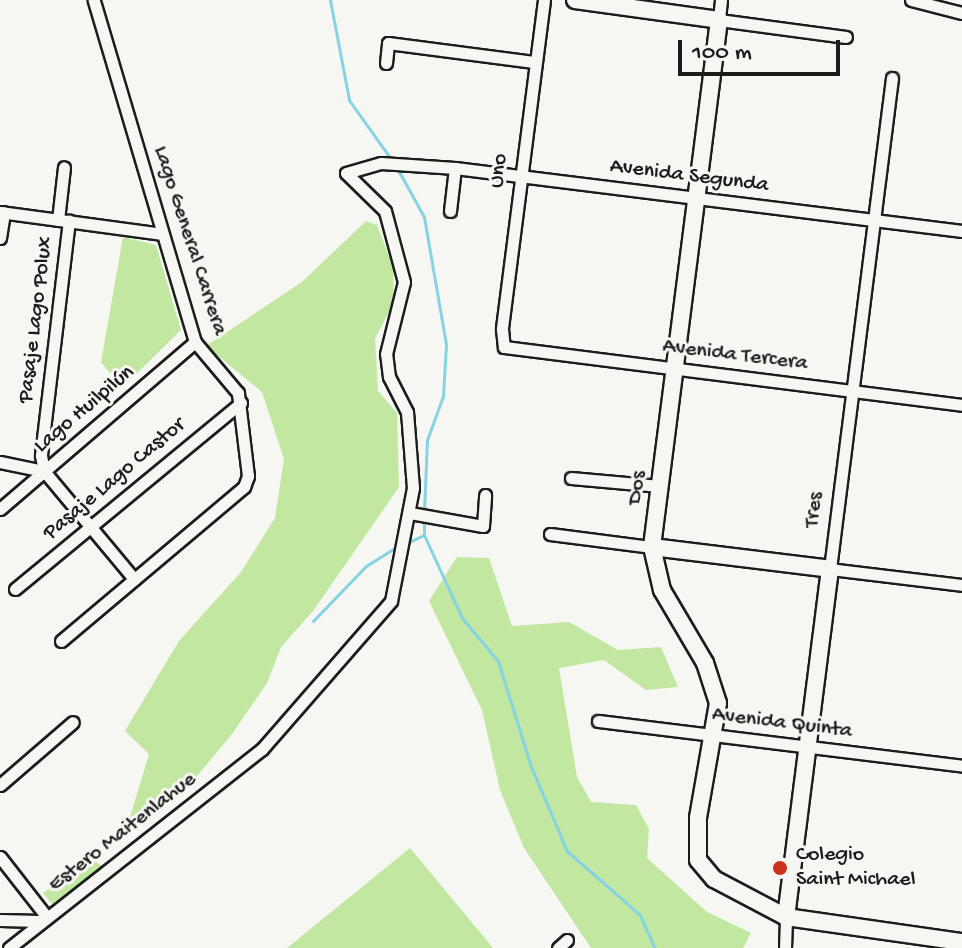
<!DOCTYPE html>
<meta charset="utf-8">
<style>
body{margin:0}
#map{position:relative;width:962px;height:948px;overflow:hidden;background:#f6f6f2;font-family:"Gochi Hand",sans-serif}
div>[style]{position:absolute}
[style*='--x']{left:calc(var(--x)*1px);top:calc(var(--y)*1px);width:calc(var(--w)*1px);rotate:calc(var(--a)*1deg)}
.green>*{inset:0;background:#c2e7a1}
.stream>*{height:3px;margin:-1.5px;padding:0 1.5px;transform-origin:1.5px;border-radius:1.5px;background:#85d3e3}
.roads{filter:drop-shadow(2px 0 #1c1c1c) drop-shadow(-2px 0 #1c1c1c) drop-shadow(0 2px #1c1c1c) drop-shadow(0 -2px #1c1c1c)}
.street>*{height:11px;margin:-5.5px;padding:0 5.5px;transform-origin:5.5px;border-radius:5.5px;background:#f6f6f2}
.secondary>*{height:16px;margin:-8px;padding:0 8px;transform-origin:8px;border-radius:8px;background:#f6f6f2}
.dots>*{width:22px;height:22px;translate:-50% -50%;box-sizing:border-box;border:4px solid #f6f6f2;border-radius:50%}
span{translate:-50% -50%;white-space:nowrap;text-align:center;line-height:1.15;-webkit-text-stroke:6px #f6f6f2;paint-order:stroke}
.street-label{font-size:22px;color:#1c1c1c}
.poi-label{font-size:22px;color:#1c1c1c}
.left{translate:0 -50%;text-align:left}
.scale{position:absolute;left:678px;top:40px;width:162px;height:36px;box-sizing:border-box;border:4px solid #1c1c1c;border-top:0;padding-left:10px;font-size:24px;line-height:28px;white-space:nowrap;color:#1c1c1c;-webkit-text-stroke:6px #f6f6f2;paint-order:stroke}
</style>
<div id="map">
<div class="green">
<div style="clip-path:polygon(366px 221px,377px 225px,393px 267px,394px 302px,375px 339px,378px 391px,397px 413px,399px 487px,313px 611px,281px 647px,267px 683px,232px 734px,182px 794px,124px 837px,149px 754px,125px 731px,179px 641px,241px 572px,275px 518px,284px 459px,262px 392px,206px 346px,302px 282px)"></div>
<div style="clip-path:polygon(123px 237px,156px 245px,181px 330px,122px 388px,101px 362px)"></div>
<div style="clip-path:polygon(457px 557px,489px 558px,512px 626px,569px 622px,618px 650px,661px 647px,678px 687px,646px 690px,604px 660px,559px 668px,577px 777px,591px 802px,636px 805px,649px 829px,647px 858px,707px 912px,751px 933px,743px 948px,591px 948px,524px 848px,500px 790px,482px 710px,429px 601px)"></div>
<div style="clip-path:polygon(410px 848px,493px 948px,287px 948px)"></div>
<div style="clip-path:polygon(92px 859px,103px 867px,52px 904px,43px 893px)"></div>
</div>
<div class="stream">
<div style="--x:330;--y:0;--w:102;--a:79.2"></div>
<div style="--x:349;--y:100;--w:76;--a:54.6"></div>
<div style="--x:397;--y:168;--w:56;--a:61.1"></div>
<div style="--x:424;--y:217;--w:130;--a:80.2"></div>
<div style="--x:446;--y:345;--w:51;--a:93.4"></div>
<div style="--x:443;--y:396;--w:47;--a:110"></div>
<div style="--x:427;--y:440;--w:72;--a:92.4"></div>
<div style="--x:424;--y:519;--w:16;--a:90"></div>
<div style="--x:424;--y:535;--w:91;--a:65.4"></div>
<div style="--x:462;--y:618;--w:56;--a:50.1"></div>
<div style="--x:498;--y:661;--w:108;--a:72.7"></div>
<div style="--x:530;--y:764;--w:95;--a:67"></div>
<div style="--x:567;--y:851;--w:97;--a:41.2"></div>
<div style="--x:640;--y:915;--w:36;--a:66"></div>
<div style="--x:407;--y:543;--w:19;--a:-25"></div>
<div style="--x:313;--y:621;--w:76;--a:-46.1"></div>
<div style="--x:366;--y:566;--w:40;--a:-32"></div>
</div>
<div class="roads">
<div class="street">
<div style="--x:544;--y:0;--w:332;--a:97.3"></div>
<div style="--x:502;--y:329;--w:18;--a:84"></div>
<div style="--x:504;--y:347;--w:462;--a:7.2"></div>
<div style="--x:721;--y:0;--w:20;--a:96"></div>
<div style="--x:719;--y:20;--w:128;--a:7.6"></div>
<div style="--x:911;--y:0;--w:53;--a:14.3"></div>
<div style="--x:386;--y:63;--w:20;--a:-84"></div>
<div style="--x:388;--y:43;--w:147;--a:7.4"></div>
<div style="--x:892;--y:78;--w:495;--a:97.2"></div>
<div style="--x:830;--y:569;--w:133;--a:6.9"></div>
<div style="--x:450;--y:211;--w:43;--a:-83.4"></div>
<div style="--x:0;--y:212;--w:164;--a:7.7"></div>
<div style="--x:58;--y:220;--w:53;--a:-83.5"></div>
<div style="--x:0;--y:238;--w:26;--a:-81"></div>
<div style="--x:0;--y:462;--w:45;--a:11.6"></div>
<div style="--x:44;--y:471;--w:141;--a:50.2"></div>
<div style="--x:44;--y:471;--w:16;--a:-101"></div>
<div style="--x:41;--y:455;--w:236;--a:-83.2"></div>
<div style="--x:571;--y:478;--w:89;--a:5.1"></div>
<div style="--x:0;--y:509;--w:257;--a:-40.6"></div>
<div style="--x:410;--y:513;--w:74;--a:10.1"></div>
<div style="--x:483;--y:526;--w:31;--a:-86"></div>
<div style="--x:550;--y:534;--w:103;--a:7.3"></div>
<div style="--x:15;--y:589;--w:293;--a:-39.5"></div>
<div style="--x:61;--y:641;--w:239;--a:-40.1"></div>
<div style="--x:244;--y:487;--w:12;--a:-70"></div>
<div style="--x:248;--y:476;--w:84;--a:-96.9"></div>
<div style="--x:238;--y:393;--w:67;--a:-130.1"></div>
<div style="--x:195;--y:342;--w:357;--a:-106.5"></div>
<div style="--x:598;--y:721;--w:367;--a:7"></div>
<div style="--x:0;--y:785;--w:96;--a:-40.8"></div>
<div style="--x:0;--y:857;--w:75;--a:52.1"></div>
<div style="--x:0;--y:920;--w:40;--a:1.4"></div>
<div style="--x:9;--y:948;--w:322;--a:-38.2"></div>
<div style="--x:262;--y:749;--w:196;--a:-48.9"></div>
<div style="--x:391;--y:601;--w:115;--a:-79"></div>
<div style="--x:413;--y:488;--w:76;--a:-94.5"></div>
<div style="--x:407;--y:412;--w:39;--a:-117"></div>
<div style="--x:389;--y:377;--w:23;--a:-97"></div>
<div style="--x:386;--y:354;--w:74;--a:-76"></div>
<div style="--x:404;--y:282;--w:73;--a:-105"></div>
<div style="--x:385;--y:211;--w:54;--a:-135.7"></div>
<div style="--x:346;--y:173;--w:36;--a:-16"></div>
<div style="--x:381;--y:163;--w:74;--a:3.9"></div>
<div style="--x:455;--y:168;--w:511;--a:7.08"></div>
<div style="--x:558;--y:948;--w:12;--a:-42"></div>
<div style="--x:785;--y:948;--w:31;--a:-88"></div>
</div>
<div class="secondary">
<div style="--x:575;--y:0;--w:145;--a:7.9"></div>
<div style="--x:719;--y:20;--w:531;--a:97.25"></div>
<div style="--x:652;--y:547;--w:44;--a:76.9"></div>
<div style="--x:662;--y:590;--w:85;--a:59.5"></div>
<div style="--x:705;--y:663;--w:42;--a:72"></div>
<div style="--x:718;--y:703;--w:117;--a:99.9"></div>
<div style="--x:698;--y:818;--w:42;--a:90"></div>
<div style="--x:698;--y:860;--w:25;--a:50"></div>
<div style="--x:714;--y:879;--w:81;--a:27.8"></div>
<div style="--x:786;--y:917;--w:178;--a:8.1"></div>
<div style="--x:652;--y:547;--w:179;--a:7"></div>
<div style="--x:830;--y:569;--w:351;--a:97.2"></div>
</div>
</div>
<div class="dots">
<div style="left:780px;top:868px;background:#c8321e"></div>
</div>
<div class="street-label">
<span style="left:500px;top:171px;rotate:-84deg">Uno</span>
<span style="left:689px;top:177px;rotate:7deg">Avenida Segunda</span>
<span style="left:189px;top:241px;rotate:72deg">Lago General Carrera</span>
<span style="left:37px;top:320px;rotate:-83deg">Pasaje Lago Polux</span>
<span style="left:735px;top:356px;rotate:7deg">Avenida Tercera</span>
<span style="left:85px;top:410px;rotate:-40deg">Lago Huilpilún</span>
<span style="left:115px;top:480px;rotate:-40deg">Pasaje Lago Castor</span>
<span style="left:638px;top:488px;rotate:-83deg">Dos</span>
<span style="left:815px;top:510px;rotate:-83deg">Tres</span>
<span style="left:782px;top:724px;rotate:7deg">Avenida Quinta</span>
<span style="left:123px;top:833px;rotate:-38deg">Estero Maitenlahue</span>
</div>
<div class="poi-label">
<span class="left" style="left:796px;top:868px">Colegio<br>Saint Michael</span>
</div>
<div class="scale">100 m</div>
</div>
